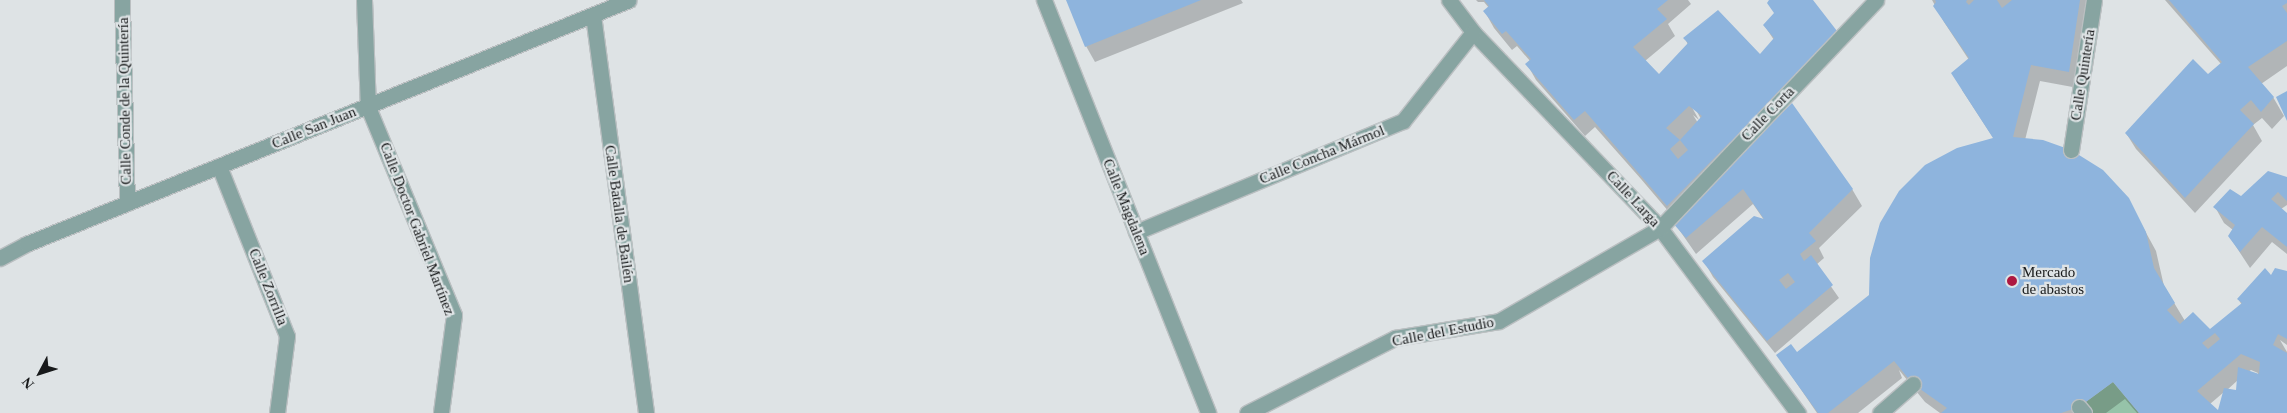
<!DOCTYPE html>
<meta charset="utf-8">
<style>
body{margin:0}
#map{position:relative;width:2287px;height:413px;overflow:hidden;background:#dee3e5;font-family:"Times New Roman",serif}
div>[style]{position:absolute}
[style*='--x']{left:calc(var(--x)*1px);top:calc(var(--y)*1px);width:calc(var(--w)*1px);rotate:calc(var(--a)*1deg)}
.green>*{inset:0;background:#96c3a9}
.shadow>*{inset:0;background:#0003}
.building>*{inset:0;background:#8eb4dd}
.roads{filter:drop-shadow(1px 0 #babfc1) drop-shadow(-1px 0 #babfc1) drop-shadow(0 1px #babfc1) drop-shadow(0 -1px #babfc1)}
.minor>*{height:15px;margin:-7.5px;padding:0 7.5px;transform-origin:7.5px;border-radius:7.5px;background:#87a4a1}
.dots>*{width:14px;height:14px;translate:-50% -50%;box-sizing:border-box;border:2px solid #dee3e5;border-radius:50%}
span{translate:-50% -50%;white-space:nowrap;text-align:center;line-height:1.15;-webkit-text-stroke:4.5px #dee3e5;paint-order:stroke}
.street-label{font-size:15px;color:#181a1b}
.poi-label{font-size:15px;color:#181a1b}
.left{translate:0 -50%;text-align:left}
.north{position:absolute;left:15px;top:348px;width:50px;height:50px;-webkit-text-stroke:4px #dee3e5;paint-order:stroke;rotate:230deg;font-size:14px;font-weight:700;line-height:20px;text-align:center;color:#181a1b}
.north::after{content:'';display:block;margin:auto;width:18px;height:22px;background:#181a1b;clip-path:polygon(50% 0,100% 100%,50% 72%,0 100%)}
</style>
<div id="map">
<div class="green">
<div style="clip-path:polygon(2113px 382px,2139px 413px,2072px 413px,2079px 407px)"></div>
</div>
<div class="shadow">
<div style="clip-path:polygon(1068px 0,1241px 0,1243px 3px,1095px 62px,1086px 46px)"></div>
<div style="clip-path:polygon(evenodd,1476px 0,1688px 0,1691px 4px,1668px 24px,1675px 36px,1645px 61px,1659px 76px,1688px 45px,1685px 38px,1760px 56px,1774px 40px,1764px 25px,1775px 14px,1770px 0,1812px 0,1752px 141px,1852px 189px,1862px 206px,1819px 248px,1824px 258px,1816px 265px,1839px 298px,1775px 353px,1713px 277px,1704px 261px,1764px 220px,1753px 204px,1696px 254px,1673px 221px,1675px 219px,1641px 179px,1595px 127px,1585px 136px,1536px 80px,1527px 64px,1530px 61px,1517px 46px,1512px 50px,1494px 28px,1485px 12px,1489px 8px,1484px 2px,1478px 2px,1476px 0,1691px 101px,1701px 119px,1698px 123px,1693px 115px,1699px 120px,1689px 102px,1691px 101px)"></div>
<div style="clip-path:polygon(evenodd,1932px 0,2092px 0,2078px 88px,2040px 81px,2025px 140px,2138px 218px,2156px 251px,2164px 286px,2185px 321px,2210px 330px,2242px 305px,2238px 299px,2271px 277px,2287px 273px,2287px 345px,2280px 340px,2287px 352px,2287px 413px,2137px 413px,2125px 399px,2106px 413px,1940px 413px,1925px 402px,1899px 370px,1902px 378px,1858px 413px,1817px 413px,1778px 356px,1797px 354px,1870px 296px,1994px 139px,1962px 90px,1969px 60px,1944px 22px,1932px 0,2251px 370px,2258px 373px,2258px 375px,2248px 372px,2251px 370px,1932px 0,2238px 380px,2237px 392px,2227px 390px,2238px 380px,1932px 0,2224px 392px,2219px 412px,2210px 404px,2224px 392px)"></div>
<div style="clip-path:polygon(2165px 0,2287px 0,2287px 66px,2261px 84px,2273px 97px,2284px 116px,2272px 129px,2262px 118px,2253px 125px,2262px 141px,2195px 213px,2136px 149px,2126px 133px,2213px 82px,2221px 64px)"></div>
<div style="clip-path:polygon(2287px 178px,2287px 205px,2281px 209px,2287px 214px,2287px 254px,2272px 242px,2250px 268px,2229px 236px,2233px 230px,2224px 223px,2215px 207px)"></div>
</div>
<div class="building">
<div style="clip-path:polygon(1066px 0,1201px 0,1085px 47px)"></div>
<div style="clip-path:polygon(evenodd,1484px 0,1668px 0,1657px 9px,1667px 19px,1633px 47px,1659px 74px,1688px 43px,1683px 38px,1718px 10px,1760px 54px,1774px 38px,1763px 25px,1774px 13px,1767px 3px,1769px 0,1813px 0,1837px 31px,1731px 144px,1730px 142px,1667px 206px,1585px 111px,1574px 120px,1525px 64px,1531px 59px,1506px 31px,1502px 34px,1483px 11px,1489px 6px,1484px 0,1689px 106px,1702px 116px,1680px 140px,1688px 150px,1678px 159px,1670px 149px,1680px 140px,1666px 128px,1689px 106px)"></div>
<div style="clip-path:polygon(evenodd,1935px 0,1967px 0,1966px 2px,1969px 5px,1974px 0,1997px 0,2002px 8px,2012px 0,2080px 0,2069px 72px,2031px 65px,2013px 137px,2043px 140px,2071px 150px,2103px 170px,2129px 198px,2146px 232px,2154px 268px,2175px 303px,2167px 310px,2180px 324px,2193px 312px,2210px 329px,2242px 303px,2237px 299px,2265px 268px,2271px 275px,2275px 268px,2287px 271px,2287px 339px,2278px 334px,2273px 345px,2287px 353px,2287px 413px,2139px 413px,2113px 382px,2079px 407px,2061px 413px,1941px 413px,1947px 408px,1913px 384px,1894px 361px,1828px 413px,1818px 413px,1776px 355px,1791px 344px,1797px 352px,1869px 295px,1870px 258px,1880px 223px,1899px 191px,1925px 165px,1957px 148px,1993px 138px,1951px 73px,1969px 58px,1933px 6px,1936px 2px,1935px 0,2215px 333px,2220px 339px,2208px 349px,2202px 343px,2215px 333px,1935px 0,2241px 354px,2260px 362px,2259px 374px,2238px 367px,2236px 390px,2224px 388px,2218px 410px,2197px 391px,2241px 354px)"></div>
<div style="clip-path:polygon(2169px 0,2287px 0,2287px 3px,2282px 6px,2287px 13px,2287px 41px,2248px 67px,2274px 97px,2261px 112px,2251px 100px,2240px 110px,2254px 124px,2185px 198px,2125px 133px,2193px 59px,2208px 74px,2222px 62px)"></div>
<div style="clip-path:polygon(2287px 91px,2287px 121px,2276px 97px)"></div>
<div style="clip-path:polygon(evenodd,1792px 103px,1853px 189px,1809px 233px,1816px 241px,1800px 254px,1804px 261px,1811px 255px,1833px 285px,1767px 341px,1702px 261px,1754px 216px,1764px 219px,1743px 189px,1686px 238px,1671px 221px,1792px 103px,1788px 273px,1795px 282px,1786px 289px,1779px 280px,1788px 273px)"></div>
<div style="clip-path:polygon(2268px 171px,2287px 177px,2287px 201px,2278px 192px,2271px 199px,2287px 213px,2287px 247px,2262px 227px,2240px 252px,2228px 236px,2235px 225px,2213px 207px,2230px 189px,2241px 196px)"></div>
</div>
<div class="roads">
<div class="minor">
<div style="--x:122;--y:0;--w:203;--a:88.6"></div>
<div style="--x:364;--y:0;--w:107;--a:87.9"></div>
<div style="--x:368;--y:107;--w:225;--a:67.5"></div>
<div style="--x:454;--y:315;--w:99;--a:97.6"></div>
<div style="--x:1044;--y:0;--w:444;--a:68.3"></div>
<div style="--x:1449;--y:0;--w:40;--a:53"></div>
<div style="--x:1473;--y:32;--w:271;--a:46.3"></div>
<div style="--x:1660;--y:228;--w:231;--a:53.3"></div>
<div style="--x:593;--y:15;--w:402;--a:82.4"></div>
<div style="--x:2071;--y:150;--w:152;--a:-81.3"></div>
<div style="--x:219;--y:166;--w:183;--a:68.2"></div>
<div style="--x:287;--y:336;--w:78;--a:97.4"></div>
<div style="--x:1136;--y:232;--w:289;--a:-22.6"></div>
<div style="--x:1403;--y:121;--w:113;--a:-51.8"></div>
<div style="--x:0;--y:258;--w:30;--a:-28"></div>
<div style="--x:26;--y:244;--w:650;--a:-22.03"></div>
<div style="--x:2079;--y:407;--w:8;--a:50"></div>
<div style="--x:1247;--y:413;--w:166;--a:-26.9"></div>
<div style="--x:1395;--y:338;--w:105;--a:-9.3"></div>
<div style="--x:1499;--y:321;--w:186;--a:-30"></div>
<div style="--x:1660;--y:228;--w:314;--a:-46.5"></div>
<div style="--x:1880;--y:413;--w:44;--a:-41.3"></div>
</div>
</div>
<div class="dots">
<div style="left:2012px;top:281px;background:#ad1841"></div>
</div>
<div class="street-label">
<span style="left:2083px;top:75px;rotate:-81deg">Calle Quintería</span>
<span style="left:125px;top:101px;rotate:-91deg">Calle Conde de la Quintería</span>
<span style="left:1768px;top:114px;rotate:-46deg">Calle Corta</span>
<span style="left:314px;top:128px;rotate:-22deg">Calle San Juan</span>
<span style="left:1322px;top:155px;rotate:-22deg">Calle Concha Mármol</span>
<span style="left:1633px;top:199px;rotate:47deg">Calle Larga</span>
<span style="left:1126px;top:207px;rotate:68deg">Calle Magdalena</span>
<span style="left:619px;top:214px;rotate:82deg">Calle Batalla de Bailén</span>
<span style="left:417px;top:229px;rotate:69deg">Calle Doctor Gabriel Martínez</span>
<span style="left:268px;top:287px;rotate:68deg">Calle Zorrilla</span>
<span style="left:1443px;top:332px;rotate:-11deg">Calle del Estudio</span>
</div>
<div class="poi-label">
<span class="left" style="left:2022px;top:281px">Mercado<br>de abastos</span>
</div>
<div class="north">N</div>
</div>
